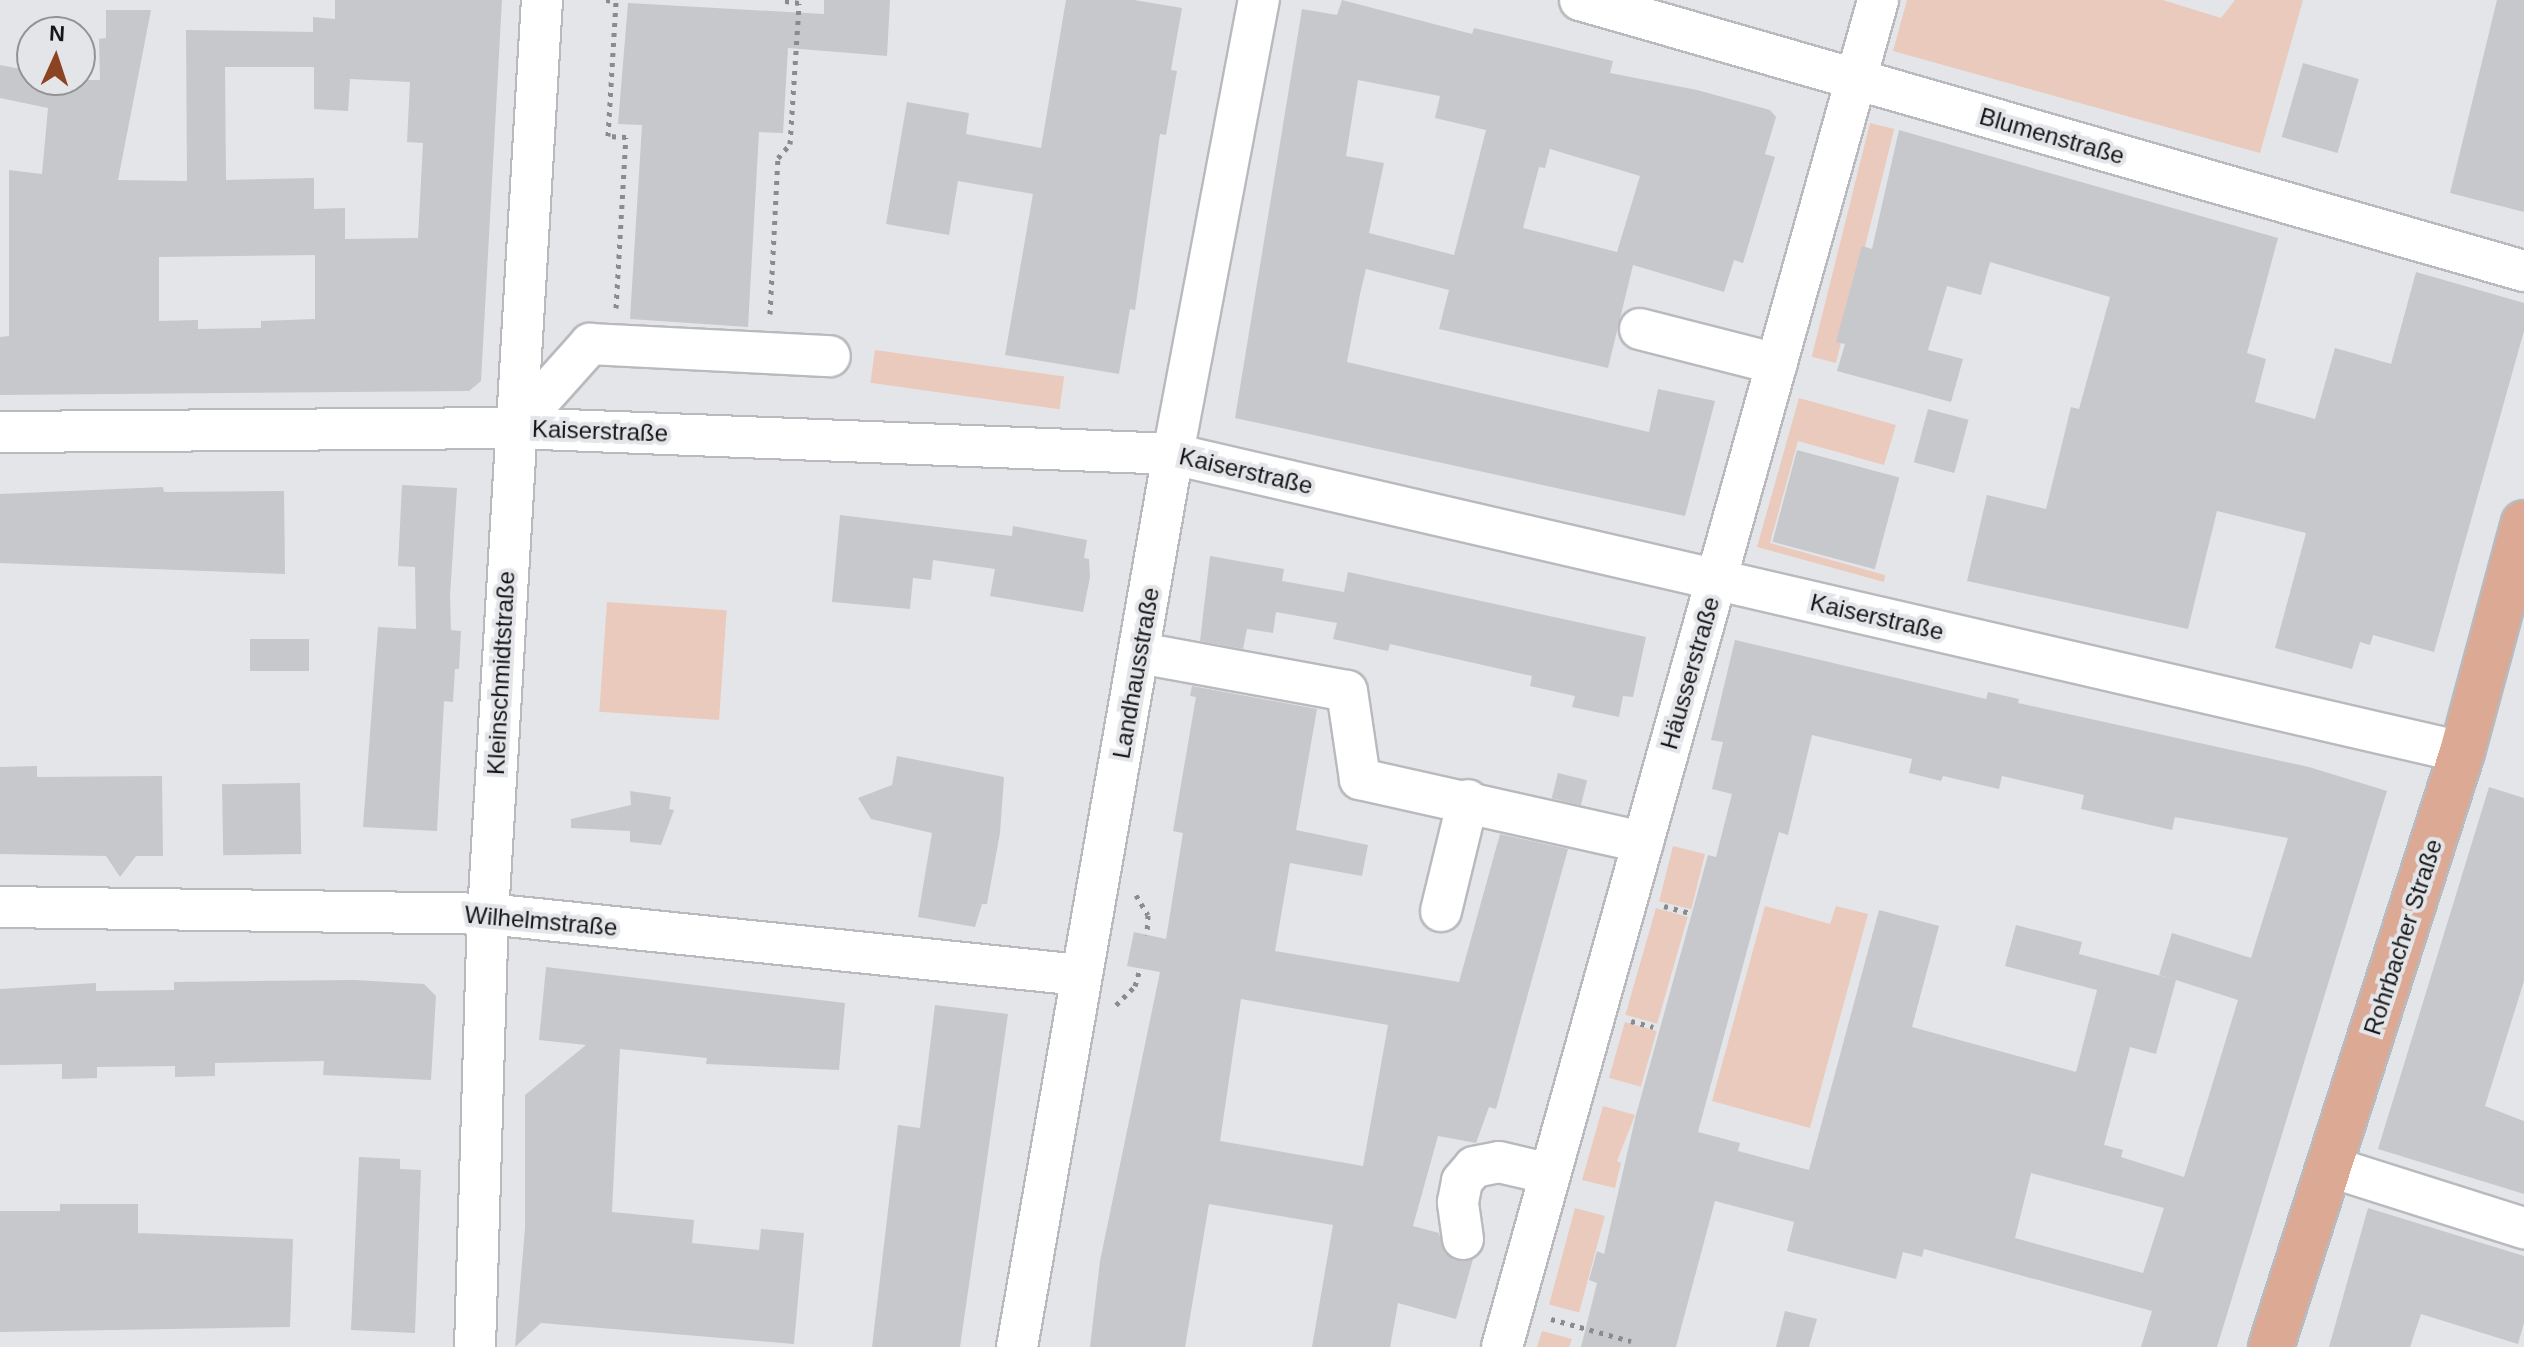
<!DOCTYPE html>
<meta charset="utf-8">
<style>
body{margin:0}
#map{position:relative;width:2524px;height:1347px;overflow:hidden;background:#e4e5e8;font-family:Arial,sans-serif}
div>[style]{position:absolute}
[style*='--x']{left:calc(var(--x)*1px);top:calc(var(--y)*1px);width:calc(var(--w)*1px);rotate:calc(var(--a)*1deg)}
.green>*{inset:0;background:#eacabd;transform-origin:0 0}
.building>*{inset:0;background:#c6c8cb;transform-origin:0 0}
.path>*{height:5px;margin-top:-2.5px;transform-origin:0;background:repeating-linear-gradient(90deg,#8a8b8d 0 4px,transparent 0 10px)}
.roads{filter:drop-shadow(2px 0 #b9babd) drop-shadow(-2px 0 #b9babd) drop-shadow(0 2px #b9babd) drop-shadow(0 -2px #b9babd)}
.minor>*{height:40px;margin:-20px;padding:0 20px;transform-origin:20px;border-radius:20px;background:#fff}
.major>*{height:44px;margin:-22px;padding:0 22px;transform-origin:22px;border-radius:22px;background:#dba994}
span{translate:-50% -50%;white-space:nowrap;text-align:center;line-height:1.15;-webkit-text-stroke:8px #e4e5e8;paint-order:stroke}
.street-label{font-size:24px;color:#161718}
.north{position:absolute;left:16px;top:16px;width:80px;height:80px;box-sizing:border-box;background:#e4e5e8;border:2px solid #929395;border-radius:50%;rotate:3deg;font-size:22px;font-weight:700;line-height:32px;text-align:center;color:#161718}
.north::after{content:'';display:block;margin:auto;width:28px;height:36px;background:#8b4321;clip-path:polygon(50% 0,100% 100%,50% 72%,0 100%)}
</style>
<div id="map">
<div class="green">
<div style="clip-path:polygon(1907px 0,2163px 0,2221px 18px,2235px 0,2303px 0,2260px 153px,1893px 51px)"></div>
<div style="left:1870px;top:123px;width:25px;height:241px;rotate:14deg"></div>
<div style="left:875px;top:350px;width:191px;height:33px;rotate:8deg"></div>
<div style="clip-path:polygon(1799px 398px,1896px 425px,1884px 465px,1798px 441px,1770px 543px,1885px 575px,1884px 582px,1757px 547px)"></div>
<div style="left:607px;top:602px;width:120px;height:110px;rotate:4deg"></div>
<div style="left:1673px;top:846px;width:33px;height:57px;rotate:14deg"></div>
<div style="clip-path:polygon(1765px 906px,1830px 924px,1836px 906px,1868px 914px,1810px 1128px,1712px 1101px)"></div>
<div style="left:1656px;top:908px;width:33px;height:111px;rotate:16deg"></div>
<div style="left:1625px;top:1022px;width:33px;height:58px;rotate:16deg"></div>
<div style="clip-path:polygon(1603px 1106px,1635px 1115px,1617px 1161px,1621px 1163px,1615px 1188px,1582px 1180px)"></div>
<div style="left:1575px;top:1208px;width:31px;height:100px;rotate:15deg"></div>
<div style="clip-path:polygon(1542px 1331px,1572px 1339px,1569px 1347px,1537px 1347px)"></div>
</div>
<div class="building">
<div style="clip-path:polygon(evenodd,335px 0,502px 0,481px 381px,469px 391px,0 395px,0 337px,9px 336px,9px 170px,42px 174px,48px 108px,0 98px,0 65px,32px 71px,32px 80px,100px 80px,99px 39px,106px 38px,106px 10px,151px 10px,118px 180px,187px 181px,186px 30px,313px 32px,313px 17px,335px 19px,335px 0,225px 67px,314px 67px,314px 109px,348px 111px,350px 79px,410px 82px,407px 142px,423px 143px,418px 238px,345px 239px,345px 208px,314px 209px,314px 178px,226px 180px,225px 67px,335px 0,315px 255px,315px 319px,261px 321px,261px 328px,198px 329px,198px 320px,159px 321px,159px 257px,315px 255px)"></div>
<div style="clip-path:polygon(824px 0,890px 0,887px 56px,788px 48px,783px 133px,759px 132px,748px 327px,630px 319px,642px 125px,618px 124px,628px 3px,824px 14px)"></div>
<div style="clip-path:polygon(1066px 0,1134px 0,1182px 8px,1171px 70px,1177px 71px,1166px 135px,1160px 134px,1135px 310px,1130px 309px,1119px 374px,1005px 355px,1033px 194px,958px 181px,949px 235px,886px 224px,907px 102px,969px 113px,966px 134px,1041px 148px)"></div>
<div style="clip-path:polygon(evenodd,1342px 0,1472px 34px,1474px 28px,1613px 61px,1610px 73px,1697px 90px,1770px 110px,1776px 117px,1765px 154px,1775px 157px,1743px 263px,1734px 260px,1724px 292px,1633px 265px,1608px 368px,1439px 329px,1449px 290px,1366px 269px,1360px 294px,1347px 362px,1649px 432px,1658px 389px,1715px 401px,1685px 516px,1235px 418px,1302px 9px,1337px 15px,1342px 0,1358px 80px,1440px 96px,1435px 118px,1486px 130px,1454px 255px,1369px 233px,1384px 163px,1346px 156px,1358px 80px,1342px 0,1550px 149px,1640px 176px,1617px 252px,1523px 228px,1539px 167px,1545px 168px,1550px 149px)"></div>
<div style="clip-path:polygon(2497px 0,2524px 0,2524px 212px,2450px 193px)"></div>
<div style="left:2303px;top:63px;width:58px;height:77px;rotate:16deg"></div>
<div style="clip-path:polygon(1899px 130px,2278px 238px,2247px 353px,2266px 359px,2255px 402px,2315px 419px,2335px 348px,2391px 364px,2416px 272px,2524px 303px,2524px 331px,2434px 652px,2373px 635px,2370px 645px,2360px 642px,2352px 669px,2275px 648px,2306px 533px,2217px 511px,2188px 629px,1967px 581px,1987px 495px,2046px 509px,2071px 407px,2079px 409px,2110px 297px,1990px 262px,1981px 295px,1947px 286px,1928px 350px,1963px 359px,1951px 402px,1837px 371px,1845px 344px,1836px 342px,1862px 246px,1872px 249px)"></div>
<div style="left:1928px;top:409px;width:42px;height:55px;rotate:15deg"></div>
<div style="left:1797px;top:450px;width:106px;height:95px;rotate:15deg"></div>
<div style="clip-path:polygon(402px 485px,457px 488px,450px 596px,451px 630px,461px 631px,459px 669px,455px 669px,453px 702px,444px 701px,437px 831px,363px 827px,378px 627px,416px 629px,415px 567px,398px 566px)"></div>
<div style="clip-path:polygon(163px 487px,164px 492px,284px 491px,285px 574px,0 563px,0 494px)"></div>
<div style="clip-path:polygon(840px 515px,1012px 536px,1013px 526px,1087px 540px,1084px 558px,1089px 559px,1090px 577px,1083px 612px,990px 596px,995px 569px,933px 560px,931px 580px,913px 578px,910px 609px,832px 602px)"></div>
<div style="clip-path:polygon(1210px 556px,1284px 569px,1282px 581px,1344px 592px,1348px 572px,1646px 637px,1633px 697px,1623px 696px,1619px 717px,1572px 707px,1575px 696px,1530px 686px,1532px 676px,1390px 644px,1388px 651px,1333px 639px,1337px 623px,1276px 612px,1273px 633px,1247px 629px,1243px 649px,1200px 641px)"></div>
<div style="left:250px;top:639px;width:59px;height:32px"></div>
<div style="clip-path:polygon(evenodd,1735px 640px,1986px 699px,1988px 692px,2019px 699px,2018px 703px,2309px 767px,2387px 791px,2217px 1347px,2141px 1347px,2152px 1311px,1924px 1249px,1922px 1257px,1903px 1252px,1896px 1279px,1787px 1251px,1794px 1222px,1715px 1201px,1676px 1347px,1581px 1347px,1597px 1283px,1589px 1280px,1597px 1251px,1604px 1254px,1636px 1115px,1708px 855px,1716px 857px,1732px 794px,1712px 789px,1723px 742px,1711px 740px,1735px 640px,1812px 735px,1912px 759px,1909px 773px,1941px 781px,1943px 776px,1999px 789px,2002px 776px,2084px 795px,2081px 809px,2172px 830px,2175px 817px,2288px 838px,2251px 958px,2172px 933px,2159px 975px,2176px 980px,2079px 954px,2082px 942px,2016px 925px,2005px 966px,2097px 990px,2076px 1072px,1912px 1027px,1939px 926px,1879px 910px,1809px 1170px,1738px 1151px,1740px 1143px,1698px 1132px,1779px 832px,1788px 835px,1812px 735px,1735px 640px,2176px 980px,2238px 1000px,2184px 1177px,2121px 1157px,2123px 1150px,2104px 1145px,2130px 1047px,2156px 1054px,2176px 980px,1735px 640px,2031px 1173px,2164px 1208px,2143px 1273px,2015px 1238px,2031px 1173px)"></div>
<div style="clip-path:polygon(evenodd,1192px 686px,1317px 709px,1296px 830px,1368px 845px,1362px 876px,1290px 863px,1275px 951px,1459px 982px,1500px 834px,1568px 849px,1496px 1109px,1489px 1107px,1476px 1143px,1438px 1136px,1413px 1226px,1439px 1233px,1444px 1252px,1454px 1260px,1473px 1259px,1456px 1319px,1398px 1303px,1390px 1347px,1312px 1347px,1333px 1225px,1209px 1204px,1185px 1347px,1090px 1347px,1100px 1261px,1160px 972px,1127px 966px,1134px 932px,1166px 939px,1183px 833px,1173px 831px,1196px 697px,1190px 696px,1192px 686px,1241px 999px,1388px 1025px,1363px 1166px,1220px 1141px,1241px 999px)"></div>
<div style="clip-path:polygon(897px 756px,1004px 777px,1000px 833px,987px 904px,982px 904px,975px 927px,918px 917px,932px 833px,871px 819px,858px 798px,892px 785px)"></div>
<div style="clip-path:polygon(37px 766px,37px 777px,162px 776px,163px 856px,136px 856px,120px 877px,106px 856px,0 854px,0 767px)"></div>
<div style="left:1558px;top:773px;width:30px;height:26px;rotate:14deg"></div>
<div style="left:300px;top:783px;width:71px;height:78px;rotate:89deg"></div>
<div style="clip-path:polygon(2489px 787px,2524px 798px,2524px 981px,2485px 1106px,2524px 1121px,2524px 1194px,2378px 1149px)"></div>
<div style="clip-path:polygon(630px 791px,671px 797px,669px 809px,674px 810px,661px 845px,630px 842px,630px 831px,571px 828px,571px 819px,631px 805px)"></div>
<div style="clip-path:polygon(546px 967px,845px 1003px,839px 1070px,706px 1064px,707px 1058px,620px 1049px,612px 1212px,694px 1220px,692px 1243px,759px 1250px,761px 1229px,804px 1233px,794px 1344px,541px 1323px,515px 1347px,525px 1228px,525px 1095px,586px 1045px,539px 1040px)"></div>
<div style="clip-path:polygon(355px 980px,424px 984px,436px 996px,431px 1080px,323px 1075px,324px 1061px,215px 1063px,215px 1076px,175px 1077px,175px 1066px,97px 1067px,97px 1078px,62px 1079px,62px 1064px,0 1065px,0 989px,96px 983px,96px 991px,174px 990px,174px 982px)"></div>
<div style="clip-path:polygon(935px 1005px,1008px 1014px,960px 1347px,872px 1347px,898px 1125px,920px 1128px)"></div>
<div style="clip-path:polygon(359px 1157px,400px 1159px,400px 1169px,421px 1170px,415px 1333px,351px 1330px)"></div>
<div style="clip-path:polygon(60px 1204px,138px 1204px,138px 1233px,293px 1239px,290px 1327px,0 1332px,0 1211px,60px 1211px)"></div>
<div style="clip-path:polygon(2368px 1208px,2524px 1256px,2524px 1323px,2518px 1344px,2421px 1314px,2410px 1347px,2329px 1347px)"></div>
<div style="clip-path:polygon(1785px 1311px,1817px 1319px,1809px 1347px,1776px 1347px)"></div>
</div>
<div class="path">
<div style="--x:606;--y:0;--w:10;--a:6"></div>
<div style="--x:616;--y:308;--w:171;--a:-86.7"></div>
<div style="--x:626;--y:137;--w:18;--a:-177"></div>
<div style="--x:608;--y:136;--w:136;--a:-86.6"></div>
<div style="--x:770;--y:314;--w:156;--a:-87.1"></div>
<div style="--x:778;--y:158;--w:18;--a:-49"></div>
<div style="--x:790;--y:144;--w:141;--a:-86.3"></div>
<div style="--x:799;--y:3;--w:18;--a:-171"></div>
<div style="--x:1136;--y:895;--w:23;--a:59"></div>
<div style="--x:1148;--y:915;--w:20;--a:93"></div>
<div style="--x:1664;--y:906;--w:27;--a:15"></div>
<div style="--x:1116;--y:1005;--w:27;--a:-45"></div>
<div style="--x:1135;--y:986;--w:19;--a:-74"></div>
<div style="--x:1631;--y:1021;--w:23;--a:15"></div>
<div style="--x:1551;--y:1319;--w:83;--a:15.4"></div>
</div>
<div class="roads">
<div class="minor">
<div style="--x:1580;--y:0;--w:982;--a:16.02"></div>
<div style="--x:1640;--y:329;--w:141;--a:14.3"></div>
<div style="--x:515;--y:428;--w:113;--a:-48.2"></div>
<div style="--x:590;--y:344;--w:240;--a:2.9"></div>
<div style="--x:0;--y:432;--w:515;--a:-0.45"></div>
<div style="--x:515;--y:428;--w:659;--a:2.26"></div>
<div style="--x:1173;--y:454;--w:1323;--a:13.02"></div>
<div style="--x:1140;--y:653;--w:210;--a:10.4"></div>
<div style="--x:1347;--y:691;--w:89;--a:81.6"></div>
<div style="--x:1360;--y:779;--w:290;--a:12.6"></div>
<div style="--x:0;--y:907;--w:488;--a:0.8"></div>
<div style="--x:488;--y:914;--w:595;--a:5.88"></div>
<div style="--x:1441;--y:911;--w:114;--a:-76.3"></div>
<div style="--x:2328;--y:1166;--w:206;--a:17.6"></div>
<div style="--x:1463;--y:1239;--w:37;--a:-98"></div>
<div style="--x:1458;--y:1202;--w:21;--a:-79"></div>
<div style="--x:1462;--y:1181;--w:18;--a:-49"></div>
<div style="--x:1474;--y:1167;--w:25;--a:-11"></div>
<div style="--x:1499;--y:1162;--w:52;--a:13.2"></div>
<div style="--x:475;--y:1347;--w:433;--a:-88.3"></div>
<div style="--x:488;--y:914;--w:916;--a:-86.62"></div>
<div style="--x:1017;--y:1347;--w:907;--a:-80.09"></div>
<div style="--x:1173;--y:454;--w:462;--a:-79.3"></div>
<div style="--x:1502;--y:1347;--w:1398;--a:-74.4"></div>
</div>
<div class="major">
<div style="--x:2271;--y:1347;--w:625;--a:-72.2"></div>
<div style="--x:2462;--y:752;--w:237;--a:-74.9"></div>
</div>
</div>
<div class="street-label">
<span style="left:2052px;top:136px;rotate:16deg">Blumenstraße</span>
<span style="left:600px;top:431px;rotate:2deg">Kaiserstraße</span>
<span style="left:1246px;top:471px;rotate:13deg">Kaiserstraße</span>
<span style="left:1877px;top:617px;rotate:13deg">Kaiserstraße</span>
<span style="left:501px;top:673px;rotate:-87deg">Kleinschmidtstraße</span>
<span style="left:1136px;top:673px;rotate:-80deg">Landhausstraße</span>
<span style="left:1690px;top:673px;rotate:-74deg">Häusserstraße</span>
<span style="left:541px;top:921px;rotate:5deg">Wilhelmstraße</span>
<span style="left:2403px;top:937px;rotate:-72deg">Rohrbacher Straße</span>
</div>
<div class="north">N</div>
</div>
